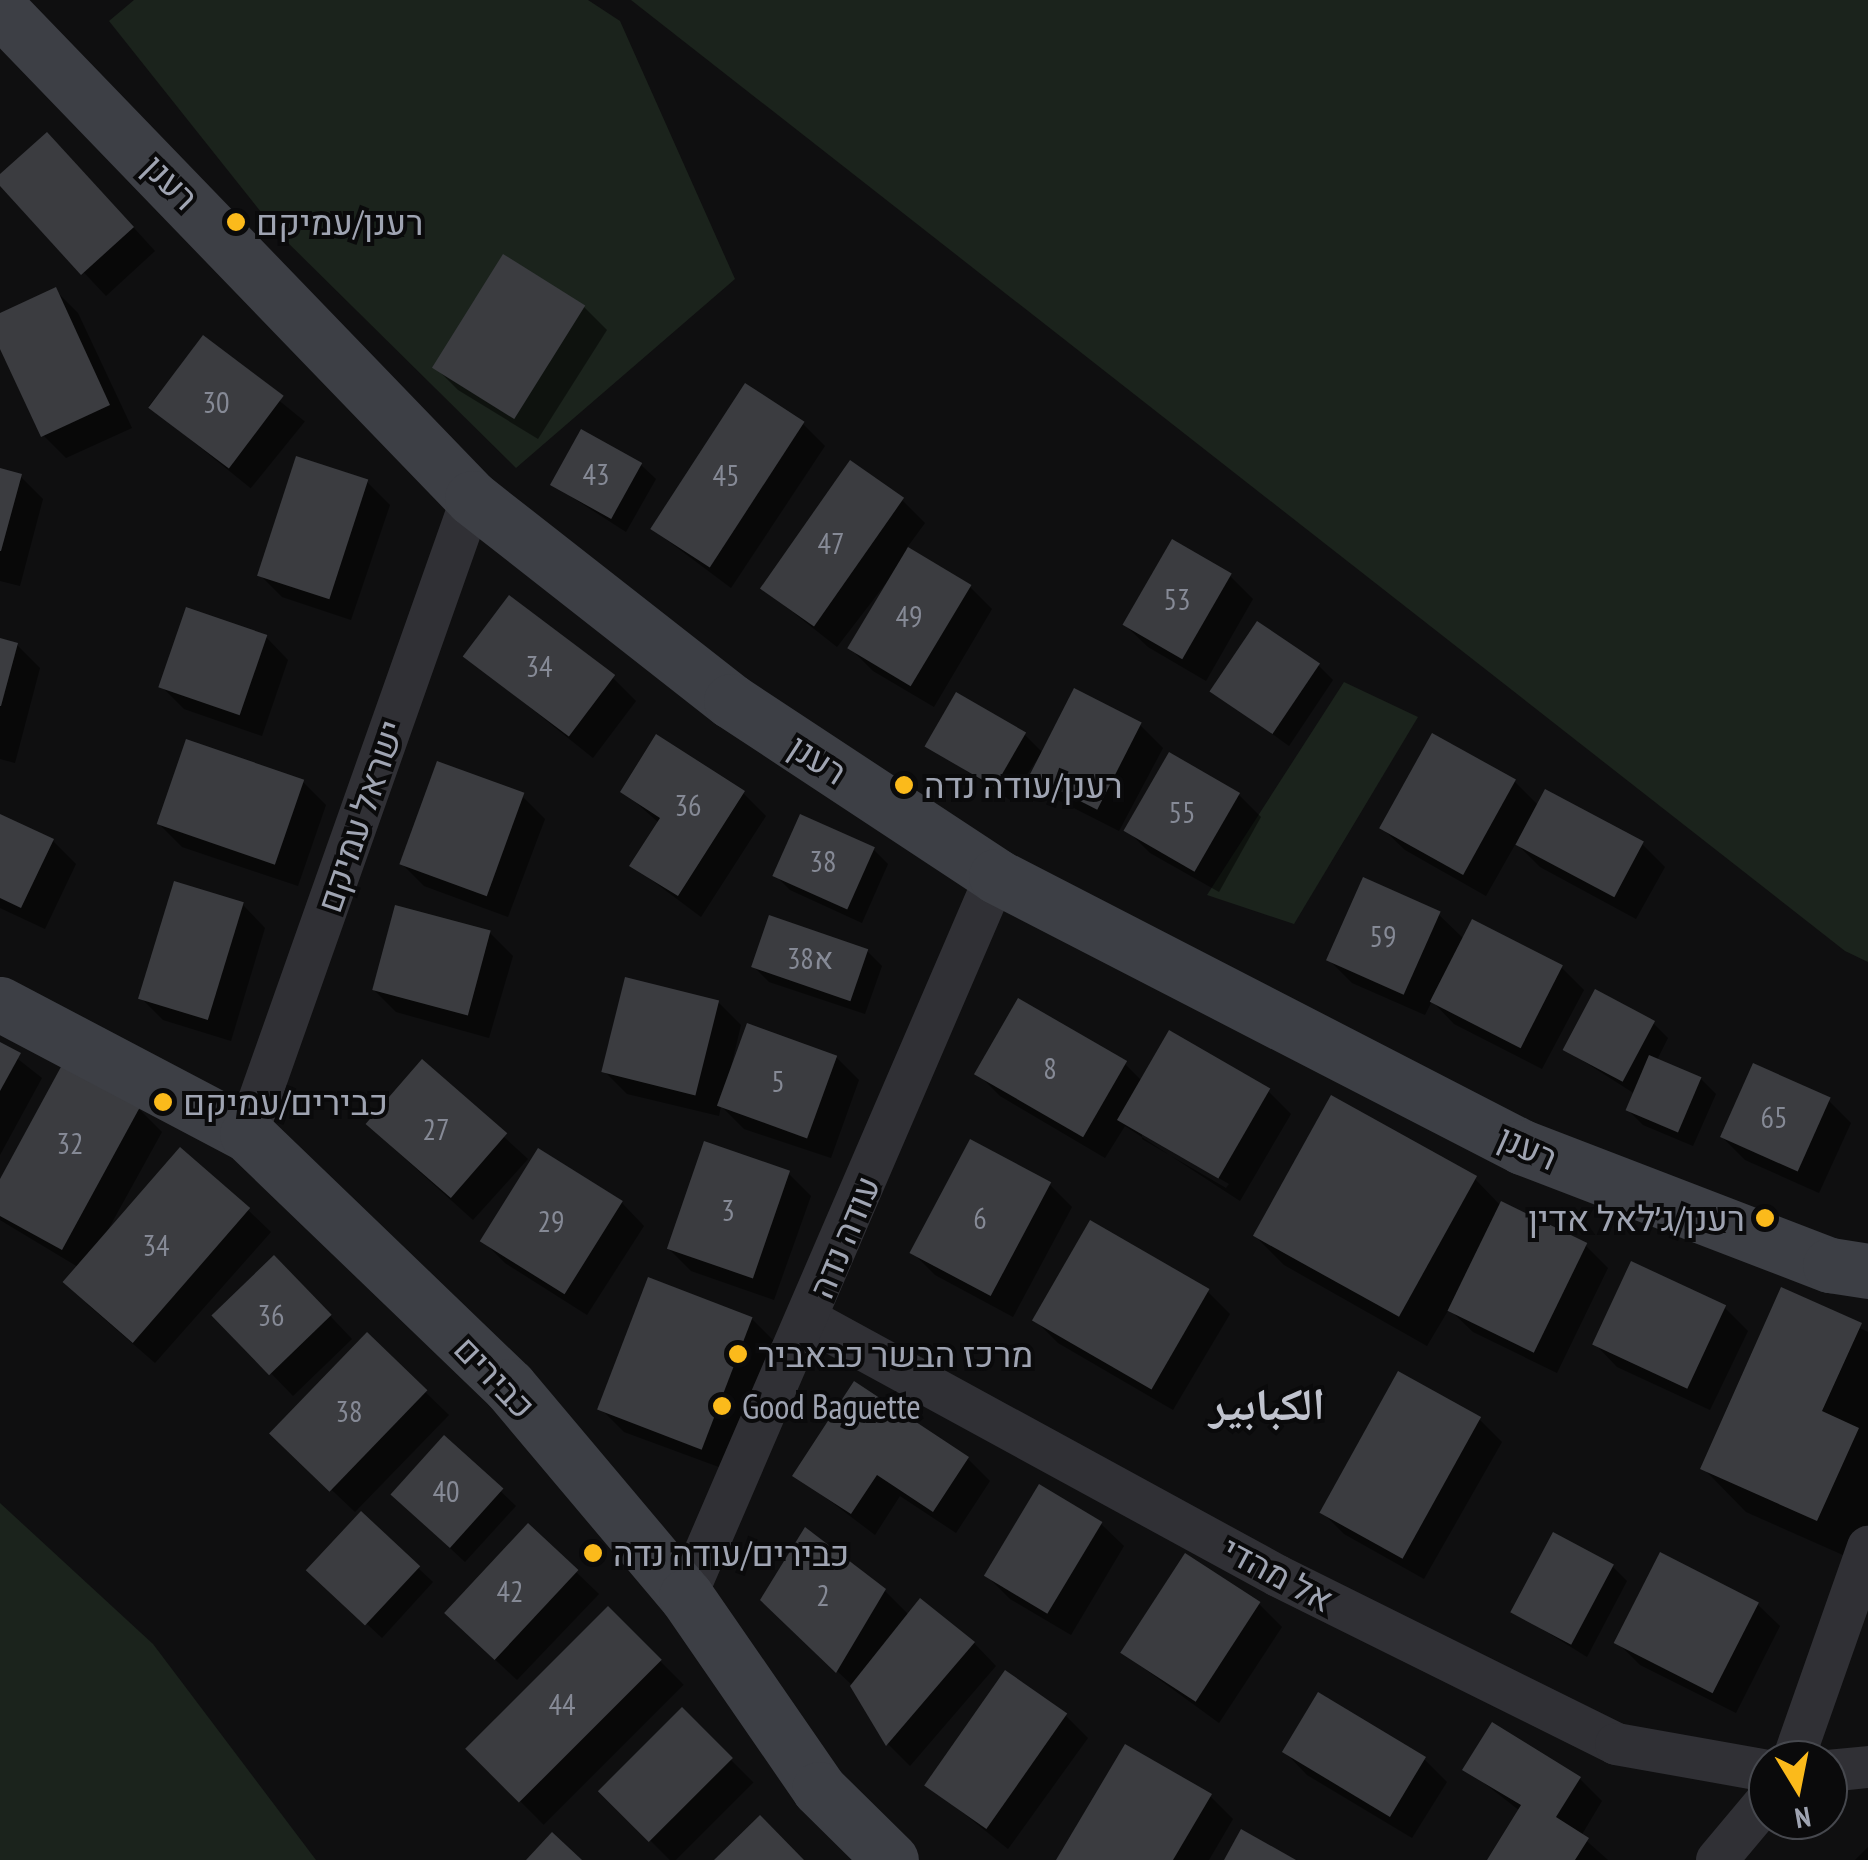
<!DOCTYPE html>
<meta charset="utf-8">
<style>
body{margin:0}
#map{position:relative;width:1868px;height:1860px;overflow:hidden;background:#0f0f10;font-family:"PT Sans Narrow","Noto Naskh Arabic",Heebo,sans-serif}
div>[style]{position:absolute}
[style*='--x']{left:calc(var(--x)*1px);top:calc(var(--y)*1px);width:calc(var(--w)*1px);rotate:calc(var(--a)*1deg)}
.green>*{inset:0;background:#1b231c}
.shadow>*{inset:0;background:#0007;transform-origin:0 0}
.building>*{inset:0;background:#3b3c40;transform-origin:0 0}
.street>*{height:42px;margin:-21px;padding:0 21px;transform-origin:21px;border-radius:21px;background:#303035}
.secondary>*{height:55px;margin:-27.5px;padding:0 27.5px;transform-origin:27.5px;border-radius:27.5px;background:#3d3f45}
.dots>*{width:28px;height:28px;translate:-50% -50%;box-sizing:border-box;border:5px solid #0a0a0b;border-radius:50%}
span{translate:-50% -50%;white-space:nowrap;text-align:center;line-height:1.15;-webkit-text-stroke:8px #0a0a0b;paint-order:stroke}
.number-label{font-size:30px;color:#868a96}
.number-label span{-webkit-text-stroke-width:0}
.street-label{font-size:35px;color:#9fa4b2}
.poi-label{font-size:35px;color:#9fa4b2}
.left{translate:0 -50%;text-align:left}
.right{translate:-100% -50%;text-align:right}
.district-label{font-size:45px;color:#c0c3ce;font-weight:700}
.north{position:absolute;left:1748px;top:1740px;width:100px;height:100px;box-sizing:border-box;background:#0a0a0b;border:2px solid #46484e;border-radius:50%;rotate:170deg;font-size:28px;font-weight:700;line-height:40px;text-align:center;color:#9fa4b2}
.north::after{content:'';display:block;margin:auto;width:35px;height:45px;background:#fbba1b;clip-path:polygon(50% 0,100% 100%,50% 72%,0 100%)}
</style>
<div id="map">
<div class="green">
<div style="clip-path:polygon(134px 0,588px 0,620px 21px,735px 279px,516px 468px,276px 231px,109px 21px)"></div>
<div style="clip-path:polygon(631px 0,1868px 0,1868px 962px,1845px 951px)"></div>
<div style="clip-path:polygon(1344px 682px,1418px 717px,1294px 924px,1207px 895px)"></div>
<div style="clip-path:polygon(0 1503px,153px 1644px,316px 1860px,0 1860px)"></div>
</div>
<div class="shadow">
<div style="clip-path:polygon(70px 158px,155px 251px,106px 296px,0 183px)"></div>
<div style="clip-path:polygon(55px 290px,78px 313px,132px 428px,66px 458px,43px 435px,0 343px,0 316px)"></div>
<div style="clip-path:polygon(584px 307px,607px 330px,538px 439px,458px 390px,435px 367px)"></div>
<div style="left:203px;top:339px;width:131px;height:86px;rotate:39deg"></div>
<div style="clip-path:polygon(803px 424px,825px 446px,731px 588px,651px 528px)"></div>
<div style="clip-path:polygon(641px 465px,656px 479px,626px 532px,553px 485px)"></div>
<div style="clip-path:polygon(0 471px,20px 476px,43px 499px,20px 586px,0 581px)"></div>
<div style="clip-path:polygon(367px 482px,390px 505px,351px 620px,282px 597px,259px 574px)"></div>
<div style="clip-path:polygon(902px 500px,925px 523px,906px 549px,970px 587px,992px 609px,934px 707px,873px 671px,850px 648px,900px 565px,837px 647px,761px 587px)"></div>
<div style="clip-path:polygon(1230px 576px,1253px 599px,1206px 681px,1148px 647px,1125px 625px)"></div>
<div style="clip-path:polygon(266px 637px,288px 660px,262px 736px,184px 709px,161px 686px)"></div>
<div style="clip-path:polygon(0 641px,17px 645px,40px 668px,15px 763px,0 759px)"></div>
<div style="clip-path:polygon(466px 656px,613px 678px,636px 701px,593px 758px)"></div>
<div style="clip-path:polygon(1318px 665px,1333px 680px,1289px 746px,1214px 692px)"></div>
<div style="clip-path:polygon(1140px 725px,1163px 748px,1119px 831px,1054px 798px,1032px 775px)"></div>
<div style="clip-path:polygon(1025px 735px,1042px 752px,1010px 800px,928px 745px)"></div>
<div style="clip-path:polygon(303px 782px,326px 805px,298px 886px,182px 847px,159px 824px)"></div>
<div style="clip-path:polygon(1515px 782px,1539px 806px,1642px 844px,1665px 867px,1636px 919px,1540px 867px,1516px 843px,1486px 896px,1405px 850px,1382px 828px)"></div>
<div style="clip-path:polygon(623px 791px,743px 793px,766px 816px,701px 917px,633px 866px,659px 823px)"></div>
<div style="clip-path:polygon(1239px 795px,1261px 817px,1219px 892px,1150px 853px,1127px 830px)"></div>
<div style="clip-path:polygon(522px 796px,545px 819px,508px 917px,424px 886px,401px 863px)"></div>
<div style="clip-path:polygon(0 816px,53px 841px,76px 864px,45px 929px,0 908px)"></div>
<div style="clip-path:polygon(873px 849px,888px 864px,862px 923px,790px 890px,775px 875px)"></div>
<div style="clip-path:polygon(243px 905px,265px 928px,231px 1041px,163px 1020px,140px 997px)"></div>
<div style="clip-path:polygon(1438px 914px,1464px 939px,1561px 967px,1584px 990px,1542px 1069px,1454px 1024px,1432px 1001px,1425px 1015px,1352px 983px,1329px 960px)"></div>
<div style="clip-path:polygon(490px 933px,513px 956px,489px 1038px,396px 1012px,373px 989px)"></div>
<div style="clip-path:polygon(867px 951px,882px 966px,865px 1014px,769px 982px,754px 967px)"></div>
<div style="clip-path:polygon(718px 1002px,741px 1025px,731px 1067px,836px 1057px,859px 1080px,831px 1158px,744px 1129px,721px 1106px,719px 1116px,627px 1094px,604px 1071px)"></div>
<div style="clip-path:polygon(1653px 1023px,1668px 1038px,1657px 1060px,1701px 1079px,1716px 1094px,1693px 1146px,1643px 1125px,1628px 1110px,1635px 1094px,1566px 1050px)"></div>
<div style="clip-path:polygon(0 1045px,42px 1078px,0 1155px)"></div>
<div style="clip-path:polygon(423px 1063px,528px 1159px,473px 1220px,391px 1146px)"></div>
<div style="clip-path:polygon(evenodd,1125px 1064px,1142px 1081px,1268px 1091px,1291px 1114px,1240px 1201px,1125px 1126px,1105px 1158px,1000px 1096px,977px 1073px,1125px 1064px,1142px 1133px,1229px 1184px,1226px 1188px,1142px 1139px,1142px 1133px)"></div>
<div style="clip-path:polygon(1828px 1100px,1851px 1123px,1819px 1193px,1745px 1160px,1722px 1137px)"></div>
<div style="clip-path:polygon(139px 1109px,162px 1132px,109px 1228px,248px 1210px,271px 1232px,155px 1363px,87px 1304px,78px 1267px,0 1220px,0 1184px)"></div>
<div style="clip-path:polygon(788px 1173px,811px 1196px,774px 1300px,691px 1271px,668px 1248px)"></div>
<div style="clip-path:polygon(1475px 1179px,1501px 1206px,1585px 1245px,1608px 1268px,1557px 1373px,1473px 1332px,1449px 1309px,1427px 1346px,1284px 1265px,1254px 1235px)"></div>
<div style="clip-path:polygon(1049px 1184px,1072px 1207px,1013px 1317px,935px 1275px,912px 1252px)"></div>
<div style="clip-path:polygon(622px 1203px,644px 1226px,587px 1315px,505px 1263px,482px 1240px)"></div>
<div style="clip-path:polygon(297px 1281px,352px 1339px,293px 1396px,215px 1315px)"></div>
<div style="clip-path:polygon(1207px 1291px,1230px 1314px,1173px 1410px,1058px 1343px,1035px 1320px)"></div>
<div style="clip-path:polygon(1783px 1291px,1868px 1332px,1868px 1547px,1861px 1563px,1746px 1512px,1703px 1468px)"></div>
<div style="clip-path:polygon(1725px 1308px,1748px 1331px,1710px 1410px,1617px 1367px,1595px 1344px)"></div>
<div style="clip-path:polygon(752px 1319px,775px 1342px,727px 1470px,624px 1432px,601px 1409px)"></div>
<div style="clip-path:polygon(367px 1336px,449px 1415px,355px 1512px,295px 1455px)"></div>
<div style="clip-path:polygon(1479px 1419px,1502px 1442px,1424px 1579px,1344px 1534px,1321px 1511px)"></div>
<div style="clip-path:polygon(444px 1438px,516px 1506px,465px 1562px,407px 1508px)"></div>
<div style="clip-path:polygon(968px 1459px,990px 1481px,956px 1533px,900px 1496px,875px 1535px,796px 1475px)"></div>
<div style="clip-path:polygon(1101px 1524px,1124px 1546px,1071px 1635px,1010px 1599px,987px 1576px)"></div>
<div style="clip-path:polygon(1612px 1566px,1627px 1581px,1587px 1657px,1515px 1612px)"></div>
<div style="clip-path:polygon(418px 1568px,433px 1582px,382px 1638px,324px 1584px)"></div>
<div style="clip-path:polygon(576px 1572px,599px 1594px,517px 1680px,469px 1635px)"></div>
<div style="clip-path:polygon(885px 1591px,910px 1616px,974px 1643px,996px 1666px,910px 1766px,888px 1744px,853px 1686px,786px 1623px)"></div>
<div style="clip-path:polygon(1259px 1604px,1282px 1627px,1219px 1723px,1123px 1653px)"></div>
<div style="clip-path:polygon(1757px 1604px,1780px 1626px,1736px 1713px,1640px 1665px,1617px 1642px)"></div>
<div style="left:608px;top:1609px;width:107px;height:198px;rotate:45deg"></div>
<div style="left:682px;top:1711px;width:101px;height:114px;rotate:45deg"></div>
<div style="clip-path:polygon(1066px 1716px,1088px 1738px,1008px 1849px,926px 1783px)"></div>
<div style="clip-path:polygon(1285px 1752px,1424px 1759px,1447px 1782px,1412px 1838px,1307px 1775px)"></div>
<div style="clip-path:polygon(1466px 1769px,1580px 1779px,1602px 1801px,1581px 1836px,1608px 1860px,1490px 1860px,1520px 1811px)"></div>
<div style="clip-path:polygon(1210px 1796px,1233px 1819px,1209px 1860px,1059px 1860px)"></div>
<div style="clip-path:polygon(1868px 1847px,1868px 1860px,1855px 1860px)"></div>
</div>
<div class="building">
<div style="clip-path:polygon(47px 132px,134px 227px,81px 275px,0 186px,0 174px)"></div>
<div style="left:503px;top:254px;width:97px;height:134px;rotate:32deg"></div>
<div style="clip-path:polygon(56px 287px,110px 405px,41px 437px,0 349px,0 313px)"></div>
<div style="left:203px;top:335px;width:101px;height:91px;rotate:37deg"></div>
<div style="left:745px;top:383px;width:71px;height:174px;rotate:33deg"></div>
<div style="left:581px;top:429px;width:70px;height:64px;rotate:29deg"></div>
<div style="left:296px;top:456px;width:76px;height:126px;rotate:18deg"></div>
<div style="left:850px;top:460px;width:66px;height:157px;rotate:35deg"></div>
<div style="clip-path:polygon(0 468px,22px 474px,1px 551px,0 551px)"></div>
<div style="left:1172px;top:539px;width:69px;height:99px;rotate:30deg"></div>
<div style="left:908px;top:547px;width:74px;height:118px;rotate:31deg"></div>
<div style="left:509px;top:595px;width:133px;height:77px;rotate:37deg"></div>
<div style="left:186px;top:607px;width:86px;height:85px;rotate:19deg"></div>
<div style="left:1257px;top:621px;width:76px;height:85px;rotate:34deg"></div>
<div style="clip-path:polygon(0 638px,18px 643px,1px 706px,0 706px)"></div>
<div style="left:1074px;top:688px;width:76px;height:98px;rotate:27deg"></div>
<div style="left:956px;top:692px;width:81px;height:63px;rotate:30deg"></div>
<div style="left:1432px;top:733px;width:96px;height:109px;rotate:29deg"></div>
<div style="clip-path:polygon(656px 734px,745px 791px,678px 896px,629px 866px,660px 818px,620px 792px)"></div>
<div style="left:186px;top:739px;width:125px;height:90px;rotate:19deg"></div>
<div style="left:1169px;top:752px;width:82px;height:91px;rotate:30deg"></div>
<div style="left:437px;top:761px;width:93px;height:110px;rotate:20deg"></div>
<div style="left:1545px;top:789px;width:112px;height:63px;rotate:28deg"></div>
<div style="clip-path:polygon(0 814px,54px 839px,21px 908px,0 898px)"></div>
<div style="left:800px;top:814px;width:82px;height:68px;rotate:24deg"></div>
<div style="left:1363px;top:877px;width:85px;height:91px;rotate:24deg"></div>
<div style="left:174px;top:881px;width:73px;height:123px;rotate:17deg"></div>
<div style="left:395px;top:905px;width:99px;height:88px;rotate:15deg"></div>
<div style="left:769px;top:915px;width:105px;height:55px;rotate:19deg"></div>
<div style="left:1472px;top:919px;width:102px;height:93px;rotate:27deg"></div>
<div style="left:625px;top:977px;width:97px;height:98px;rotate:14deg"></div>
<div style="left:1595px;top:989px;width:68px;height:69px;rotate:28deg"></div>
<div style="left:1018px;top:998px;width:126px;height:88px;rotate:30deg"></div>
<div style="left:747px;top:1023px;width:96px;height:88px;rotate:20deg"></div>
<div style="left:1169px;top:1030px;width:117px;height:104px;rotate:30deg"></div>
<div style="clip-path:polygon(0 1042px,21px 1053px,0 1091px)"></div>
<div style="left:1649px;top:1055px;width:57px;height:60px;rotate:23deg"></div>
<div style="left:422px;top:1059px;width:113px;height:86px;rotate:41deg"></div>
<div style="left:1753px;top:1063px;width:85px;height:81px;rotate:24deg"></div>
<div style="clip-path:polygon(62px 1065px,140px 1107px,62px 1250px,0 1216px,0 1179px)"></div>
<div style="left:1331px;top:1095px;width:167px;height:161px;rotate:29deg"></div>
<div style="left:970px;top:1139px;width:92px;height:129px;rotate:28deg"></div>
<div style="left:704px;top:1141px;width:91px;height:114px;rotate:19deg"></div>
<div style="left:180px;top:1147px;width:93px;height:179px;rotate:41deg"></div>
<div style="left:538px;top:1148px;width:100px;height:110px;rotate:32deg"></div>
<div style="left:1501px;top:1201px;width:96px;height:122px;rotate:26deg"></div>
<div style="left:1090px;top:1220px;width:138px;height:116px;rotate:30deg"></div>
<div style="left:274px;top:1255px;width:83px;height:87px;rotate:46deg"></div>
<div style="left:1631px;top:1261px;width:105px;height:92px;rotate:25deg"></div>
<div style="left:648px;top:1277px;width:112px;height:142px;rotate:21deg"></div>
<div style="clip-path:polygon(1781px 1287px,1862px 1323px,1822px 1411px,1859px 1428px,1817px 1521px,1700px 1469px)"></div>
<div style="left:367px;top:1332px;width:84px;height:141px;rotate:44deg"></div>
<div style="left:1398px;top:1371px;width:95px;height:162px;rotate:29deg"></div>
<div style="clip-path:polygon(854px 1381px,969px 1457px,933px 1512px,877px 1475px,851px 1514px,792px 1476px)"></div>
<div style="left:444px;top:1435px;width:80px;height:80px;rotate:42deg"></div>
<div style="left:1039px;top:1484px;width:74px;height:107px;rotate:31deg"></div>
<div style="left:361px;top:1511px;width:81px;height:81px;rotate:43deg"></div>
<div style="left:528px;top:1523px;width:69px;height:123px;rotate:43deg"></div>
<div style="clip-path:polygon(805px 1527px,886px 1589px,836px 1673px,760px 1600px)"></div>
<div style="left:1553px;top:1532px;width:69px;height:91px;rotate:28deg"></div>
<div style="left:1660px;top:1552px;width:111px;height:102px;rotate:27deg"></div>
<div style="left:1185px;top:1553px;width:90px;height:119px;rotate:33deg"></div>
<div style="clip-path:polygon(920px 1598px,975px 1642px,886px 1746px,850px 1686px)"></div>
<div style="left:608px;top:1606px;width:76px;height:202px;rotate:45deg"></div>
<div style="left:1005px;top:1670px;width:76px;height:141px;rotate:35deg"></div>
<div style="left:1318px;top:1692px;width:126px;height:70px;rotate:31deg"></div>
<div style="left:682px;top:1707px;width:72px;height:119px;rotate:45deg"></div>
<div style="clip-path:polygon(1492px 1722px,1581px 1777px,1556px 1817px,1589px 1838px,1575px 1860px,1487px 1860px,1521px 1805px,1462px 1770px)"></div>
<div style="clip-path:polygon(1125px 1744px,1212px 1794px,1173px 1860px,1056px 1860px)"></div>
<div style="clip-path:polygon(760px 1815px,804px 1860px,714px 1860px)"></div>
<div style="clip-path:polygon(1241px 1829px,1296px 1860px,1224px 1860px)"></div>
<div style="clip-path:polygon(552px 1832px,582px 1860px,526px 1860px)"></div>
</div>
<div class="street">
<div style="--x:247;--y:1134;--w:675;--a:-70.52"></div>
<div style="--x:809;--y:1320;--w:534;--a:28.63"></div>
<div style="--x:1278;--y:1576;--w:377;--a:26.4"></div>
<div style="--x:1616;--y:1744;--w:154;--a:10.1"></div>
<div style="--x:686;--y:1596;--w:784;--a:-66.71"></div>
<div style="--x:1793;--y:1760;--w:226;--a:-70.6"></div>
<div style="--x:1828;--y:1771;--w:40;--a:-5.7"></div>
<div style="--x:1717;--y:1860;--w:80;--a:-50.1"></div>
</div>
<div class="secondary">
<div style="--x:0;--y:9;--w:680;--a:46.01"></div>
<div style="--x:472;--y:498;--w:329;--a:38.1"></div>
<div style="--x:731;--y:701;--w:318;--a:33.4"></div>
<div style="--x:996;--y:876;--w:592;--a:27.26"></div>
<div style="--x:1522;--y:1147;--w:330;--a:21"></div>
<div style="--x:1830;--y:1265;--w:38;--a:9"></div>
<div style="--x:0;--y:1004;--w:279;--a:27.8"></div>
<div style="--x:247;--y:1134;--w:364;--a:43.9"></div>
<div style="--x:509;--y:1386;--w:275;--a:49.9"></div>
<div style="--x:686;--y:1596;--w:234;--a:55.4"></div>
<div style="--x:819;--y:1789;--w:101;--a:44.6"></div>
</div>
<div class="dots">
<div style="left:236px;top:222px;background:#fbba1b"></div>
<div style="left:904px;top:785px;background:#fbba1b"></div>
<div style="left:163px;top:1102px;background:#fbba1b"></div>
<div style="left:1765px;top:1218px;background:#fbba1b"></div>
<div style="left:738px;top:1354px;background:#fbba1b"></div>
<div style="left:722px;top:1406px;background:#fbba1b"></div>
<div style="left:593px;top:1553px;background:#fbba1b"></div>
</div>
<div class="number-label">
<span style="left:216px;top:402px">30</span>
<span style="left:596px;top:474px">43</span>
<span style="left:726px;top:475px">45</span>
<span style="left:831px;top:543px">47</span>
<span style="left:1177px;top:599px">53</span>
<span style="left:909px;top:616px">49</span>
<span style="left:539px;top:666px">34</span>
<span style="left:688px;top:805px">36</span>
<span style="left:1182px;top:812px">55</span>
<span style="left:823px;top:861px">38</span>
<span style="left:1383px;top:936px">59</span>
<span style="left:810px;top:958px">38א</span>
<span style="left:1050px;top:1068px">8</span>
<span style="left:778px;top:1081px">5</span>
<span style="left:1774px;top:1117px">65</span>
<span style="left:436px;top:1129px">27</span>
<span style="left:70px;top:1143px">32</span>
<span style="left:728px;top:1210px">3</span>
<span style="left:980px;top:1218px">6</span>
<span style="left:551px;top:1221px">29</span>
<span style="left:156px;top:1245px">34</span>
<span style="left:271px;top:1315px">36</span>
<span style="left:349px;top:1411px">38</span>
<span style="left:446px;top:1491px">40</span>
<span style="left:510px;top:1591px">42</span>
<span style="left:823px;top:1595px">2</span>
<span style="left:562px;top:1704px">44</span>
</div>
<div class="street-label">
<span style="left:171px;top:182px;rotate:45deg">רענן</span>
<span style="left:818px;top:759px;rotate:33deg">רענן</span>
<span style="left:360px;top:816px;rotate:-71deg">ישראל עמיקם</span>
<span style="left:1528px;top:1147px;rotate:24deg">רענן</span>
<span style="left:844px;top:1237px;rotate:-67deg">עודה נדה</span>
<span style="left:495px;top:1377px;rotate:46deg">כבירים</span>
<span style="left:1278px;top:1574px;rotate:28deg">אל מהדי</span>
</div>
<div class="poi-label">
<span class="left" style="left:256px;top:222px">רענן/עמיקם</span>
<span class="left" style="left:924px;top:785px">רענן/עודה נדה</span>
<span class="left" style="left:183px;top:1102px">כבירים/עמיקם</span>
<span class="right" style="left:1745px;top:1218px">רענן/ג׳לאל אדין</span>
<span class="left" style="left:758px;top:1354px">מרכז הבשר כבאביר</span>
<span class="left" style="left:742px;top:1406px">Good Baguette</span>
<span class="left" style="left:613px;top:1553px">כבירים/עודה נדה</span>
</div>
<div class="district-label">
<span style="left:1267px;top:1404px">الكبابير</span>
</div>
<div class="north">N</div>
</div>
